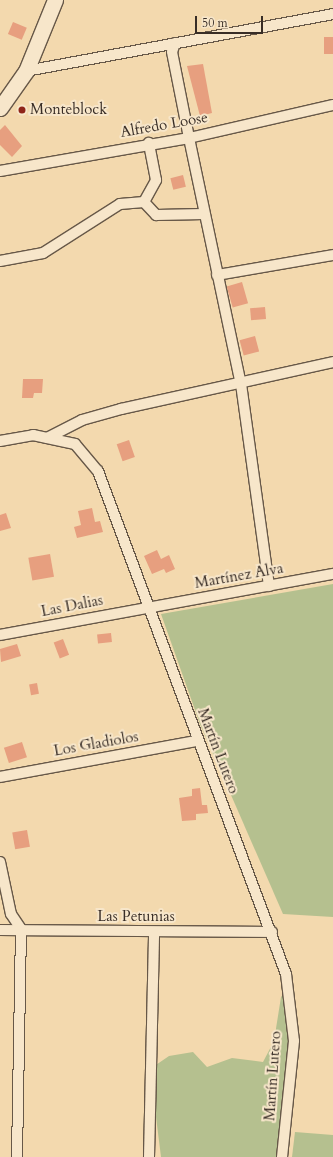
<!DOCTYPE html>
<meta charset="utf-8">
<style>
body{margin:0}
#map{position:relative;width:333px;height:1157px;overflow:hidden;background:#f3d9ae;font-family:Cardo,serif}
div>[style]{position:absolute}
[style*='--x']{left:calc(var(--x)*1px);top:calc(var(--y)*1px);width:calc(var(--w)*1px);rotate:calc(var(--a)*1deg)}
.green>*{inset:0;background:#b5c08f}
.building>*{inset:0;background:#e79f7f;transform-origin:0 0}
.roads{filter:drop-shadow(1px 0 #675848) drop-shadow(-1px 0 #675848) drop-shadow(0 1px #675848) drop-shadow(0 -1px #675848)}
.street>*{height:10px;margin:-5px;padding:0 5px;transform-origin:5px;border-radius:5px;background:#f7e6ca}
.secondary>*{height:15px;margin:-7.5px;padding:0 7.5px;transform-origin:7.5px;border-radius:7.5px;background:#f7e6ca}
.dots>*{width:11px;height:11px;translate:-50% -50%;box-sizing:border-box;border:2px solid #f7e6ca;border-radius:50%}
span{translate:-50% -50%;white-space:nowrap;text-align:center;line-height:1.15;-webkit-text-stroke:4px #f7e6ca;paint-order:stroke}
.poi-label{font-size:15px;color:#382d26}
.left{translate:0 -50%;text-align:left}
.street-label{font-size:15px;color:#382d26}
.scale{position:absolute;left:195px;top:16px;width:68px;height:18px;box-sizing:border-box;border:2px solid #382d26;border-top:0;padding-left:5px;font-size:12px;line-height:14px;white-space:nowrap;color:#382d26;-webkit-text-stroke:3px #f7e6ca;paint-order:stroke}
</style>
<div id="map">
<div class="green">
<div style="clip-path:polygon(333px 584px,333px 917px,283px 914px,200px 724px,161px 614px)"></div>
<div style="clip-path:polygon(289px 987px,288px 1157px,161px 1157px,150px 1069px,169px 1056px,193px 1052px,207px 1067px,232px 1058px,263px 1062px,274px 1041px,281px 997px)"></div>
<div style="clip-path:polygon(295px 1132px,333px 1135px,333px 1157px,292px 1157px)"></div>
</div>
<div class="building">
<div style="left:13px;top:22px;width:15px;height:13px;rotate:23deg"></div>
<div style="left:324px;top:37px;width:9px;height:17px"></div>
<div style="clip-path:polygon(203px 64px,212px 113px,200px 116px,187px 66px)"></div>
<div style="clip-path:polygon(5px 125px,22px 146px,12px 157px,0 145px,0 130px)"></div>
<div style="left:183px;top:175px;width:12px;height:13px;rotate:76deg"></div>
<div style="left:242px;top:282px;width:22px;height:16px;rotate:74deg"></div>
<div style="left:265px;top:307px;width:12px;height:15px;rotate:85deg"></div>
<div style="left:255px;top:336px;width:16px;height:16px;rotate:75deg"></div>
<div style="clip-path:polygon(23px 379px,43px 379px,42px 393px,34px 393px,33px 398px,22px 398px)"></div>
<div style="left:129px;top:440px;width:18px;height:13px;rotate:71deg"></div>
<div style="clip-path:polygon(92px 508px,95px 522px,100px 521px,103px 532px,77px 538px,74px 527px,81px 525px,78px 511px)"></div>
<div style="clip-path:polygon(6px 513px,11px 528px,0 531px,0 515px)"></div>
<div style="clip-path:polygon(157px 550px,161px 559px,169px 555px,175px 569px,166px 573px,164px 569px,152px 574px,144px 556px)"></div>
<div style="left:50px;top:554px;width:23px;height:22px;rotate:80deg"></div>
<div style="left:111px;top:633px;width:9px;height:14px;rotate:84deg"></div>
<div style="left:63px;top:639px;width:17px;height:10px;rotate:69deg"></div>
<div style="clip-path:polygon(17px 644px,21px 656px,1px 662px,0 649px)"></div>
<div style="left:37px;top:683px;width:11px;height:8px;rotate:80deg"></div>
<div style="left:22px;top:742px;width:16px;height:19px;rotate:72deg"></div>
<div style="clip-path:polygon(200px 788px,202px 805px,207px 805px,208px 813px,196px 814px,196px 820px,182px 821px,179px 798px,192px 796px,192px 789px)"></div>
<div style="left:27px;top:830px;width:17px;height:15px;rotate:80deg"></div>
</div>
<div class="roads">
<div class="street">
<div style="--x:175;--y:43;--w:9;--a:108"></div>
<div style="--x:172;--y:52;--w:88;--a:78.8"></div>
<div style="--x:189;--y:138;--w:251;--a:78.1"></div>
<div style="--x:241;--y:384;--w:204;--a:82.1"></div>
<div style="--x:26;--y:71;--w:312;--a:-10.5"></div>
<div style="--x:0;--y:171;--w:192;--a:-9.9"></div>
<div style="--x:189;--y:138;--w:148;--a:-12.9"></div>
<div style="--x:144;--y:202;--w:25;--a:-61"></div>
<div style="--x:156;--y:180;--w:38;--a:-101"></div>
<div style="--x:0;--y:261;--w:44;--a:-10.5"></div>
<div style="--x:43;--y:253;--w:91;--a:-32.5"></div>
<div style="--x:120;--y:204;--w:24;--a:-5"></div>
<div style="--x:144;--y:202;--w:18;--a:47"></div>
<div style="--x:156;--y:215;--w:48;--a:-1.2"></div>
<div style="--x:217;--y:275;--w:118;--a:-9.8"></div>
<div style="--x:47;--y:438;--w:39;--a:-27"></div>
<div style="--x:82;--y:420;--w:41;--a:-15.8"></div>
<div style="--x:121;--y:409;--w:217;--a:-12.5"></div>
<div style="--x:0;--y:441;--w:34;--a:-10"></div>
<div style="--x:33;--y:435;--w:43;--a:12.1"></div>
<div style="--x:75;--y:444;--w:35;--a:50"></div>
<div style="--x:98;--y:471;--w:537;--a:69.51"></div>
<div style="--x:286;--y:974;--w:67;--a:83.2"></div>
<div style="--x:294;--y:1041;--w:117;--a:95.9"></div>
<div style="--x:0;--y:635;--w:339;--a:-10.4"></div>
<div style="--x:0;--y:777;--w:200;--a:-10.4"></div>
<div style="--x:0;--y:862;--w:53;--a:78.1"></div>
<div style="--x:11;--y:914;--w:18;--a:56"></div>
<div style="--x:0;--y:930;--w:272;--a:0.4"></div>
<div style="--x:17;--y:1157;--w:228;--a:-89"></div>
<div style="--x:149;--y:1157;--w:225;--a:-88.7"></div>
</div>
<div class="secondary">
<div style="--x:0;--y:108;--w:45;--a:-54.9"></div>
<div style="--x:26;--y:71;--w:77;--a:-67.8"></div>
</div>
</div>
<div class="dots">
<div style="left:22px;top:110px;background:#8f2418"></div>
</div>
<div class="poi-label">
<span class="left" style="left:30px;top:110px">Monteblock</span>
</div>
<div class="street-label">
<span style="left:164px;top:125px;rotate:-10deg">Alfredo Loose</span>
<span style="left:239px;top:576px;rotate:-10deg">Martínez Alva</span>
<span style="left:72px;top:606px;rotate:-11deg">Las Dalias</span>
<span style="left:96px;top:744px;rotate:-10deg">Los Gladiolos</span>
<span style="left:218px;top:751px;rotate:69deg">Martín Lutero</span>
<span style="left:136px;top:917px">Las Petunias</span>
<span style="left:273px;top:1076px;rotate:-86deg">Martín Lutero</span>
</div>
<div class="scale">50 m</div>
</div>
